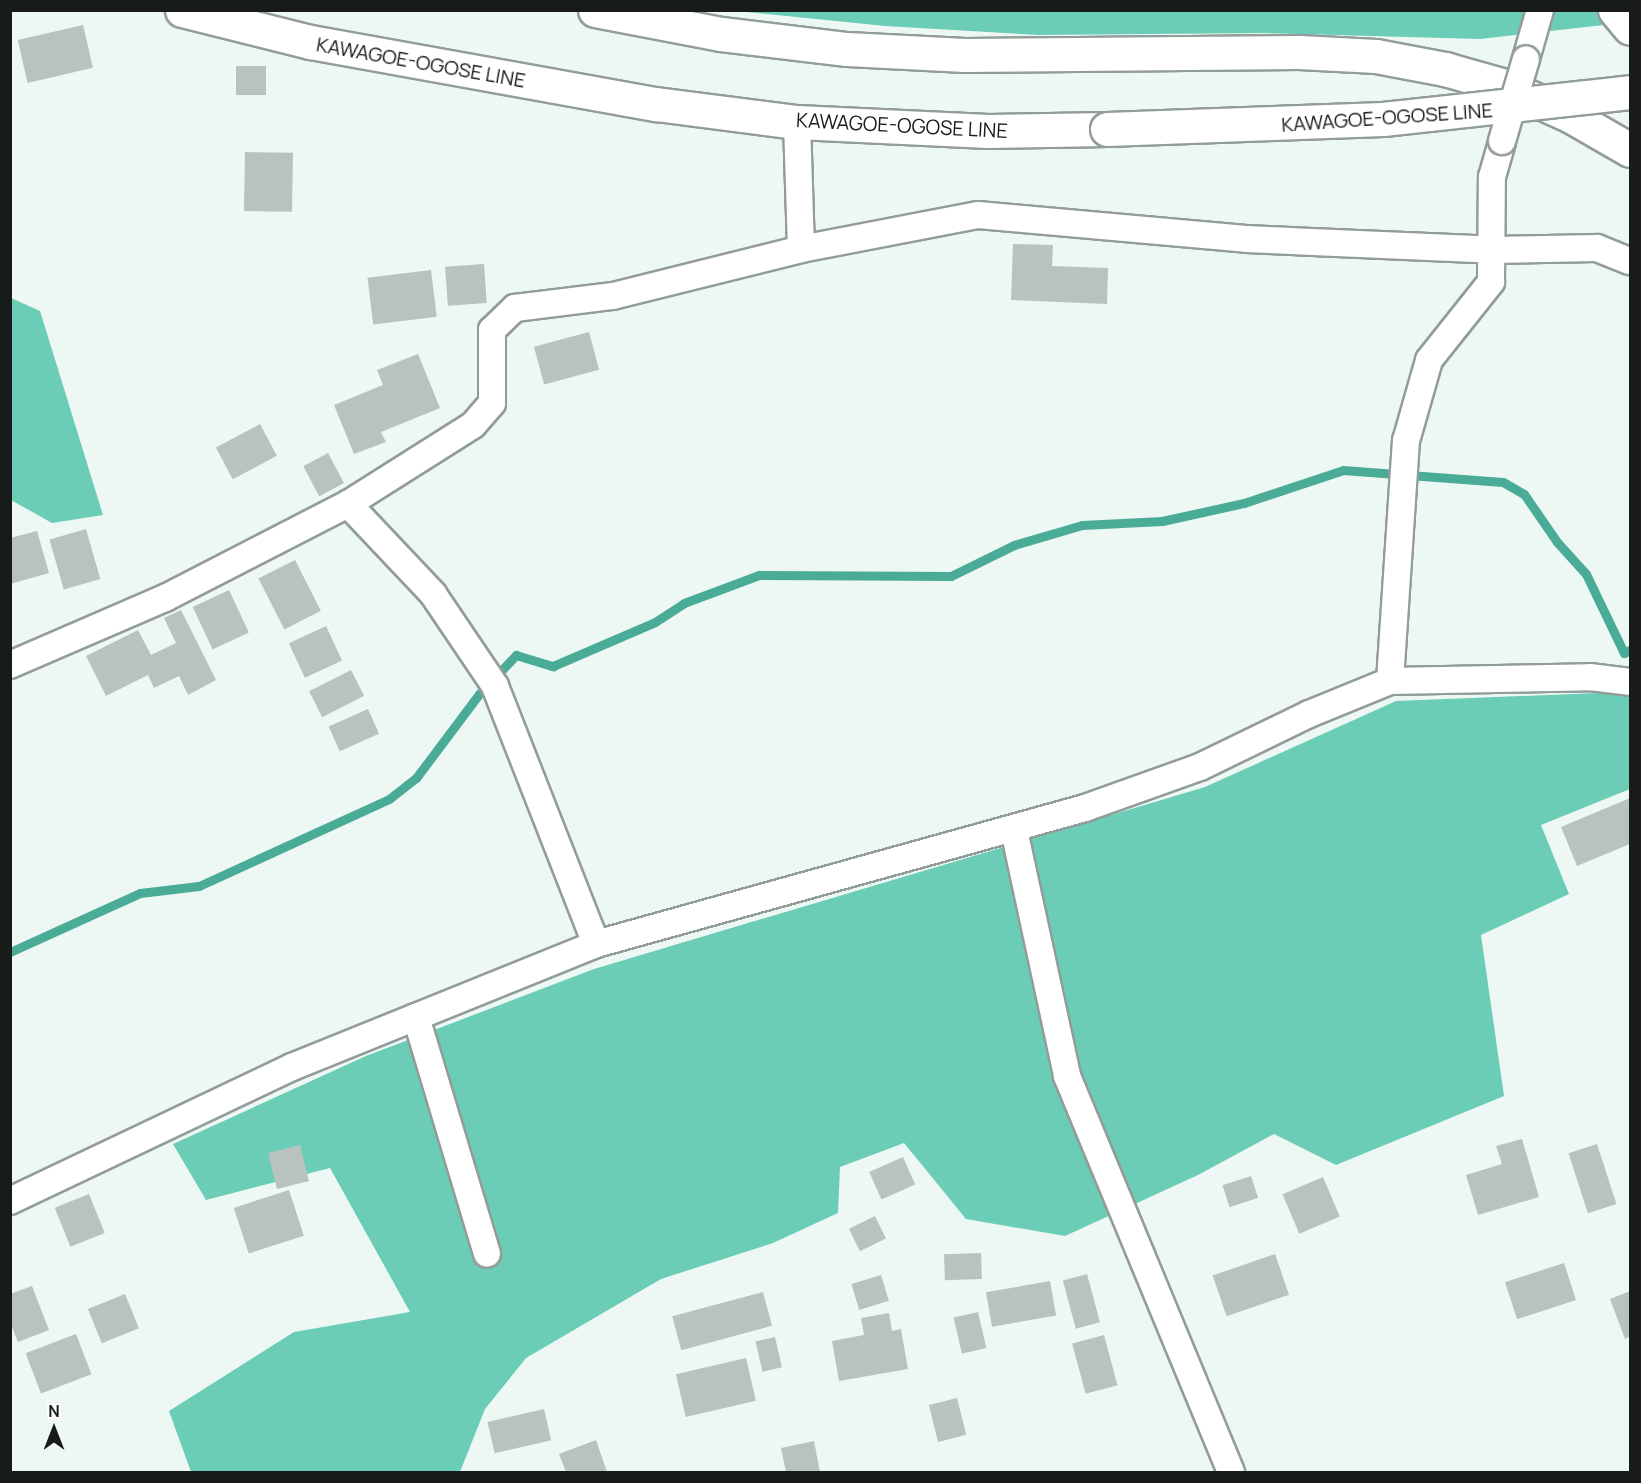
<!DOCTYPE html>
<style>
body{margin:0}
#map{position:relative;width:1641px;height:1483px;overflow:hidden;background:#edf7f4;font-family:Manrope,sans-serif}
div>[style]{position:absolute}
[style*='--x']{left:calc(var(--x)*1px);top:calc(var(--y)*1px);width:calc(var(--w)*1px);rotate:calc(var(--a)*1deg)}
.forest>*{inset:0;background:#6ccdb6}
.stream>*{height:9px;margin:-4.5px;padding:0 4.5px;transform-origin:4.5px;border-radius:4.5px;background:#4aac97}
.building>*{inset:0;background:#b8c3c0;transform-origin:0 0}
.roads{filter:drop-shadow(2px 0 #929c99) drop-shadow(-2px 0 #929c99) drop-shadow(0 2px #929c99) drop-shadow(0 -2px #929c99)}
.minor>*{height:26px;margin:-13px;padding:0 13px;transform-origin:13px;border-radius:13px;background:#fff}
.secondary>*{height:33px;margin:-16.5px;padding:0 16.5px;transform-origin:16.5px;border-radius:16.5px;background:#fff}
.motorway>*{height:33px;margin:-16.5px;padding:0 16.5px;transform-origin:16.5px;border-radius:16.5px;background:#fff}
.bridges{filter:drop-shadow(2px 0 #929c99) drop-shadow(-2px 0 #929c99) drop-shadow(0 2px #929c99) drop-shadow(0 -2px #929c99)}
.minor-bridge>*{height:26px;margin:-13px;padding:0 13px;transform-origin:13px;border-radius:13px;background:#fff}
.secondary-bridge>*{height:33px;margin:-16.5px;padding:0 16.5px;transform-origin:16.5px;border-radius:16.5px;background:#fff}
span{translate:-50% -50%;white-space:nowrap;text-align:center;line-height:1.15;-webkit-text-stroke:4.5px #fff;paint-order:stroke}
.street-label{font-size:20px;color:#171b1a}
.frame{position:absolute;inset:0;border:12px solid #171b1a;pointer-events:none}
.north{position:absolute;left:24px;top:1399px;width:60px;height:60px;-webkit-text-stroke:4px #fff;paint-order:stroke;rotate:0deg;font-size:16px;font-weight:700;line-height:24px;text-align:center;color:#171b1a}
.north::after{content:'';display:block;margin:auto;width:21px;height:27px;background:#171b1a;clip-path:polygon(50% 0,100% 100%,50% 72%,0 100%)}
</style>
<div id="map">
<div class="forest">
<div style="clip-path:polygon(1630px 10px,1630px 22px,1480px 39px,1264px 33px,1039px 35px,885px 26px,736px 11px)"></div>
<div style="clip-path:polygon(11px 298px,40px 311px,103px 515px,52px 523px,11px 500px)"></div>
<div style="clip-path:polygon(1630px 680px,1630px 789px,1541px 825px,1569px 894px,1481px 935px,1504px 1096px,1336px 1165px,1274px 1134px,1198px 1175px,1065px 1236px,966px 1219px,904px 1143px,840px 1167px,838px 1213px,773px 1243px,661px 1279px,526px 1358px,485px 1409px,460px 1472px,191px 1472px,169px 1411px,294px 1332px,410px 1312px,330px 1168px,206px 1200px,173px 1144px,366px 1056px,594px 969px,1205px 787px,1396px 701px,1597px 693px)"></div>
</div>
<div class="stream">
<div style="--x:10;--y:952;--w:143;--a:-24.4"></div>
<div style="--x:140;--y:893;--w:59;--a:-6.8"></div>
<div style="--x:199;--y:886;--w:209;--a:-24.6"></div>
<div style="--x:389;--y:799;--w:34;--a:-38"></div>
<div style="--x:416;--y:778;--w:105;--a:-53.1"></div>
<div style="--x:479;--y:694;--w:54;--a:-46.5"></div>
<div style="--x:516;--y:655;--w:39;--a:17"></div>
<div style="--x:553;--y:666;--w:111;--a:-23.3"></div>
<div style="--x:655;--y:622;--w:35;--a:-33"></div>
<div style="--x:684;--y:603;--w:80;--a:-20.5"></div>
<div style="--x:759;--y:575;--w:192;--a:0.3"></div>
<div style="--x:951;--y:576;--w:70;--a:-26.2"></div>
<div style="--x:1014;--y:545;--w:71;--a:-16.4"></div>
<div style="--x:1082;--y:525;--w:80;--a:-2.9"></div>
<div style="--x:1162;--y:521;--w:84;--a:-12.4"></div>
<div style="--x:1244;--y:503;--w:104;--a:-18.4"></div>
<div style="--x:1343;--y:470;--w:160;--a:4.3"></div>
<div style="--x:1503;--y:482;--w:24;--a:30"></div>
<div style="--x:1524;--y:494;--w:58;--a:55.5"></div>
<div style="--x:1557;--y:542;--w:43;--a:47.8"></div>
<div style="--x:1586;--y:574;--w:88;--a:64.3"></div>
<div style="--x:1624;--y:653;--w:7;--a:-27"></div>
</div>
<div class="building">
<div style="left:83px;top:25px;width:44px;height:67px;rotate:77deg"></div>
<div style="left:236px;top:66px;width:30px;height:29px"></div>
<div style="left:245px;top:152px;width:48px;height:59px;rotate:1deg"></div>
<div style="clip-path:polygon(1013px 244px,1053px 245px,1052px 266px,1108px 268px,1107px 304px,1011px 300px)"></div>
<div style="left:484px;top:264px;width:39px;height:39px;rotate:86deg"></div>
<div style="left:431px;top:270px;width:47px;height:64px;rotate:83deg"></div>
<div style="left:589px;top:332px;width:39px;height:57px;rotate:75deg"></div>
<div style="clip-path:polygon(418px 354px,440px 408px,381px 432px,386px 442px,354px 454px,334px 405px,383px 385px,377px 370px)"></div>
<div style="left:260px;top:424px;width:36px;height:50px;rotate:62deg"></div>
<div style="left:328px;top:453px;width:34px;height:28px;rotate:62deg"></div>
<div style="left:86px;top:529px;width:52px;height:38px;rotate:74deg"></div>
<div style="clip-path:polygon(37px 531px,49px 573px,10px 584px,10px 538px)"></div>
<div style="left:295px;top:560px;width:57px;height:41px;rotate:63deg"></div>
<div style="left:229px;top:590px;width:47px;height:40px;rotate:65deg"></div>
<div style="clip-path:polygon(181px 610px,216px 680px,188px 695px,179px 676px,154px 688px,148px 675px,106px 696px,86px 656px,138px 630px,151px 655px,176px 643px,164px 618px)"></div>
<div style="left:326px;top:626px;width:38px;height:41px;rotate:65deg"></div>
<div style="left:351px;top:670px;width:29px;height:47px;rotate:63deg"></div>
<div style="left:368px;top:709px;width:27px;height:43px;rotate:66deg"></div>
<div style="clip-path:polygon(1630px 798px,1630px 844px,1577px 866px,1561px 827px)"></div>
<div style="clip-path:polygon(1522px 1139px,1539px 1197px,1478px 1215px,1466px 1175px,1502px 1164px,1496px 1146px)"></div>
<div style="left:1597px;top:1144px;width:63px;height:30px;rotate:72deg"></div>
<div style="left:300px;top:1145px;width:37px;height:33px;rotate:76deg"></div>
<div style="left:903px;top:1157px;width:30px;height:37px;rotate:66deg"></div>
<div style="left:1251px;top:1176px;width:23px;height:30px;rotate:72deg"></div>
<div style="left:1323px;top:1177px;width:43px;height:44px;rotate:67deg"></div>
<div style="left:289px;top:1190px;width:48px;height:58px;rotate:72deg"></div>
<div style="left:89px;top:1194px;width:42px;height:37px;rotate:68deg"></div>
<div style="left:875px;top:1216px;width:25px;height:29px;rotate:64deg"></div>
<div style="left:981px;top:1253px;width:26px;height:37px;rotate:88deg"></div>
<div style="left:1275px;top:1254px;width:43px;height:66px;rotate:71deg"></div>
<div style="left:1564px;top:1263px;width:39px;height:62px;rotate:72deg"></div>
<div style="left:1087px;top:1274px;width:50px;height:25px;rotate:75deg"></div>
<div style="left:881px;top:1275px;width:27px;height:31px;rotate:73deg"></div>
<div style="left:1050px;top:1281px;width:35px;height:65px;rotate:80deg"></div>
<div style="clip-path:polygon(32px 1286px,49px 1330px,18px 1342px,10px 1322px,10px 1294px)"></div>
<div style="clip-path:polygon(1630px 1291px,1630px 1336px,1625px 1339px,1610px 1299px)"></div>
<div style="left:763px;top:1292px;width:35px;height:94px;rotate:75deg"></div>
<div style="left:125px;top:1294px;width:37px;height:40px;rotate:68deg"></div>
<div style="left:978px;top:1312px;width:37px;height:25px;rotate:77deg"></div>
<div style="clip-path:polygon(889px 1313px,892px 1331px,901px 1329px,908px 1369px,839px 1381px,832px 1341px,864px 1335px,861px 1318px)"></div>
<div style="left:76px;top:1334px;width:43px;height:54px;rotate:69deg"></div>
<div style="left:1104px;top:1335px;width:52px;height:33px;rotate:75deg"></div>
<div style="left:775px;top:1337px;width:31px;height:20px;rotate:77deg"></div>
<div style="left:746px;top:1358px;width:44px;height:72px;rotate:77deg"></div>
<div style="left:957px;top:1398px;width:38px;height:29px;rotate:76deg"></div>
<div style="left:544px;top:1409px;width:32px;height:58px;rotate:77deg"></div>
<div style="clip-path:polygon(596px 1440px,607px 1472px,566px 1472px,559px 1454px)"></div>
<div style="clip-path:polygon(814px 1441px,820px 1472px,786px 1472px,781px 1448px)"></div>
</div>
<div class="roads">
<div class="minor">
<div style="--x:1526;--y:59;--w:51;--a:-74.1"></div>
<div style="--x:797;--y:122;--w:127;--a:88.2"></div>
<div style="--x:348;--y:504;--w:124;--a:46.6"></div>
<div style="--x:433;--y:594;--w:111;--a:56"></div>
<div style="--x:495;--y:686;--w:277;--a:68.6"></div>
<div style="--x:10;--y:665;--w:169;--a:-23.4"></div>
<div style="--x:165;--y:598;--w:206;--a:-27.2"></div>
<div style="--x:348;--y:504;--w:148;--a:-32.3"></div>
<div style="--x:473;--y:425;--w:29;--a:-49"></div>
<div style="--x:492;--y:403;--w:73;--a:-90"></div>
<div style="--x:492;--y:330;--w:32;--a:-44"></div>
<div style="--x:515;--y:308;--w:99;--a:-7"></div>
<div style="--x:613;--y:296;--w:194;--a:-14"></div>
<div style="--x:801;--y:249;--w:180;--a:-10.9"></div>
<div style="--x:978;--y:215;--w:269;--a:5.1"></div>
<div style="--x:1246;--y:239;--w:247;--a:2.5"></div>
<div style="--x:1493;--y:250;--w:104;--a:-1.1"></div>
<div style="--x:1597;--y:248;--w:35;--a:22"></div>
<div style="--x:1390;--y:681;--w:200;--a:-1.1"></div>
<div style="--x:1590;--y:677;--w:40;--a:7.1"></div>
<div style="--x:1014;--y:830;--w:252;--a:77.8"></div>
<div style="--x:1067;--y:1076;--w:429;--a:67.5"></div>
<div style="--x:416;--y:1017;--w:247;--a:73.3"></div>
<div style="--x:10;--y:1201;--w:312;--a:-25.4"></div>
<div style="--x:292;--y:1067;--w:328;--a:-22"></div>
<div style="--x:596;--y:944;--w:508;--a:-15.54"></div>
<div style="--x:1085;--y:808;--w:122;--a:-19.6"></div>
<div style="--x:1200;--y:767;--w:121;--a:-25.9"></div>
<div style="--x:1309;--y:714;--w:87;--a:-22.2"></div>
<div style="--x:1390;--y:681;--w:241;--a:-86.2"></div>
<div style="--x:1406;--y:441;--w:84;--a:-74.1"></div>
<div style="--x:1429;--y:360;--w:100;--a:-51.5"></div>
<div style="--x:1491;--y:282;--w:105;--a:-89.5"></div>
<div style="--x:1492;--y:177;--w:37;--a:-74"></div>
</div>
<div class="secondary">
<div style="--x:182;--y:10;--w:132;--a:14"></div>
<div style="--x:310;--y:42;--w:352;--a:10.2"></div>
<div style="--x:656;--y:104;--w:142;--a:7.3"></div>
<div style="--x:797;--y:122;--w:191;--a:2.7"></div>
<div style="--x:988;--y:131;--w:119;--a:-1"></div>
</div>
<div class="motorway">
<div style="--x:595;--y:10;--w:128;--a:10.8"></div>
<div style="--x:721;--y:34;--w:127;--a:6.8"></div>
<div style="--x:847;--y:49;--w:118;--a:2.9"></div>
<div style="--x:965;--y:55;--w:334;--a:-0.5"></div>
<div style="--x:1299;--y:52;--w:77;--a:3"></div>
<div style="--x:1376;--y:56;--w:70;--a:10.7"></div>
<div style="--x:1445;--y:69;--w:62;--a:15.8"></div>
<div style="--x:1505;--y:86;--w:72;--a:24.4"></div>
<div style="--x:1571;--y:116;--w:68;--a:30"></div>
<div style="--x:1615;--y:10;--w:23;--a:50"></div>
</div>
</div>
<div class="bridges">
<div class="minor-bridge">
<div style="--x:1502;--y:141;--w:85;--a:-73.7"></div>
</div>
<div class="secondary-bridge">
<div style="--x:1107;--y:129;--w:276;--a:-2.1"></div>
<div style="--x:1383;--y:119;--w:248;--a:-6.2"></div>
</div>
</div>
<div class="street-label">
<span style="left:421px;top:62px;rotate:10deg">KAWAGOE-OGOSE LINE</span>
<span style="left:1387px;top:117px;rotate:-4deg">KAWAGOE-OGOSE LINE</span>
<span style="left:902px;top:125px;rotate:3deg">KAWAGOE-OGOSE LINE</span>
</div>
<div class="frame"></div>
<div class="north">N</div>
</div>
